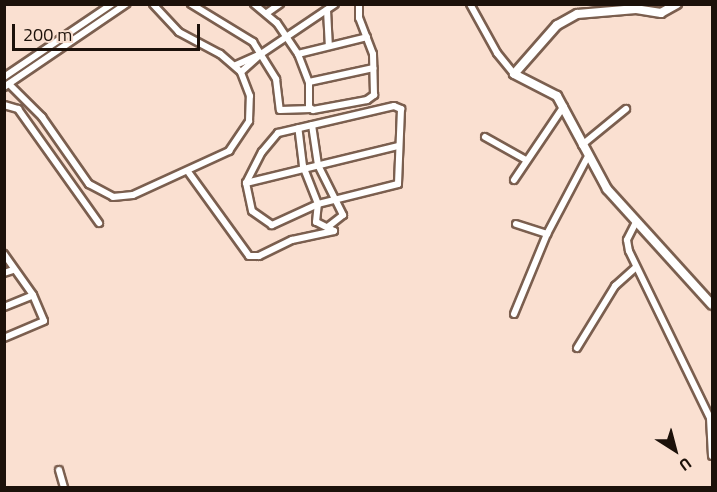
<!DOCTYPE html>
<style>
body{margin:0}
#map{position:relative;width:717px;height:492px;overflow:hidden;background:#fae0d1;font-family:"Titillium Web",sans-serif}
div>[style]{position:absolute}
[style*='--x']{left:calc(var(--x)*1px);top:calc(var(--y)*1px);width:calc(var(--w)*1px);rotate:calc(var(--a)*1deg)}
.roads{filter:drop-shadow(2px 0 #7b5f4f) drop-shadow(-2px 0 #7b5f4f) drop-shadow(0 2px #7b5f4f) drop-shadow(0 -2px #7b5f4f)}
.street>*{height:6px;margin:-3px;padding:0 3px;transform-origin:3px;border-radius:3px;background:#fff}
.secondary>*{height:8px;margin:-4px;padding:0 4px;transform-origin:4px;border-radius:4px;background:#fff}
span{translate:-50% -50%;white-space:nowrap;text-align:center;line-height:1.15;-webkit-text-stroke:5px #fae0d1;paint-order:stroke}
.frame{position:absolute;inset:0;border:6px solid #1c110a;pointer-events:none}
.north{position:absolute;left:645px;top:420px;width:60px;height:60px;-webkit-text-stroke:4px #fae0d1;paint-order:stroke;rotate:144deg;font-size:16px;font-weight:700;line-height:24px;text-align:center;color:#1c110a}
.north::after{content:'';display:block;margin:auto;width:21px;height:27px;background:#1c110a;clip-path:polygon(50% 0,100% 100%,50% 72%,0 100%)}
.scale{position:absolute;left:12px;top:24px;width:188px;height:27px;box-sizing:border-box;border:3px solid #1c110a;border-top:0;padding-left:8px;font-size:18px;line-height:21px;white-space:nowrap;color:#1c110a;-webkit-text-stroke:4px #fae0d1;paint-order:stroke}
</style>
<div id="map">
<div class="roads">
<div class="street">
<div style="--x:191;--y:4;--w:73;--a:31.5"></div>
<div style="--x:253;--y:42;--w:44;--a:58.1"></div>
<div style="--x:276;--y:79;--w:31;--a:83"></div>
<div style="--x:280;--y:110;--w:31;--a:-2"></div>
<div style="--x:254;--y:4;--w:30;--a:40"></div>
<div style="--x:277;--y:23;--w:37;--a:56"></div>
<div style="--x:298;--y:54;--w:30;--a:69"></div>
<div style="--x:309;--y:82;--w:25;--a:90"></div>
<div style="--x:309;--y:107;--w:5;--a:37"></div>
<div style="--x:313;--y:110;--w:55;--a:-10.5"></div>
<div style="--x:367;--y:100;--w:9;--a:-36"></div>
<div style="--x:374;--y:95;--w:41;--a:-91.4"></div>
<div style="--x:373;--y:54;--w:39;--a:-111"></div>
<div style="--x:359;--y:18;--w:14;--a:-90"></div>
<div style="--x:470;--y:4;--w:56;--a:61.1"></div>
<div style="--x:497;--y:53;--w:27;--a:51"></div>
<div style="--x:327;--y:10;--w:36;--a:87"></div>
<div style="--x:267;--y:13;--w:16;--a:-35"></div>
<div style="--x:298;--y:54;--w:71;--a:-13.8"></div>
<div style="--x:236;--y:65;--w:27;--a:-24"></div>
<div style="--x:261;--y:54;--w:89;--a:-34"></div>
<div style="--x:241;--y:72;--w:27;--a:-42"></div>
<div style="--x:4;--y:77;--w:130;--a:-34.1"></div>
<div style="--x:309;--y:82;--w:66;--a:-12.2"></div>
<div style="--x:9;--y:84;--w:47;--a:45"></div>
<div style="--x:42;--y:117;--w:82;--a:55"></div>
<div style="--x:89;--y:184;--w:27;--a:28"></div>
<div style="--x:113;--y:197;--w:20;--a:-6"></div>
<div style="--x:133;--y:195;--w:106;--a:-24.6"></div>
<div style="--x:229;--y:151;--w:36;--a:-56"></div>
<div style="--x:249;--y:121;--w:25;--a:-88"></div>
<div style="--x:250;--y:96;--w:26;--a:-111"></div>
<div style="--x:241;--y:72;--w:28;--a:-139"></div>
<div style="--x:220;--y:54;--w:47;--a:-151.8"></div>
<div style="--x:179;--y:32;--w:38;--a:-133"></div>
<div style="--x:4;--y:87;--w:148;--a:-34.2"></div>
<div style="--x:4;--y:105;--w:15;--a:16"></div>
<div style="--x:18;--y:109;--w:140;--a:54.6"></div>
<div style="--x:394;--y:106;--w:8;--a:23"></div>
<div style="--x:401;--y:109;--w:75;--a:92.3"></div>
<div style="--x:398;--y:184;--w:82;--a:166"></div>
<div style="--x:318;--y:204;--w:51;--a:155.5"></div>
<div style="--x:272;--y:225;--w:24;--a:-145"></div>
<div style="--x:252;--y:211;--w:29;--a:-102"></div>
<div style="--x:246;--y:183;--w:35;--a:-63"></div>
<div style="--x:262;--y:152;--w:25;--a:-50"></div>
<div style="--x:278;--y:133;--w:119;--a:-13.1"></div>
<div style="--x:312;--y:125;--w:40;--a:81.5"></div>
<div style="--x:318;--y:165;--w:56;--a:63.4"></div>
<div style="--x:343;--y:215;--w:18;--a:142"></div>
<div style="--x:485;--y:137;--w:47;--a:29.3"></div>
<div style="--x:582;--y:145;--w:57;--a:-39.3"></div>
<div style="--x:189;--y:173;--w:102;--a:54.1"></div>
<div style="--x:249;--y:256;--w:10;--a:0"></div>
<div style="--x:259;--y:256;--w:37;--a:-26"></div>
<div style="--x:292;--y:240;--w:43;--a:-12.1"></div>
<div style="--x:334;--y:231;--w:20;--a:-153"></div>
<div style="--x:316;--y:222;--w:18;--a:-84"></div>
<div style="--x:318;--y:204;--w:41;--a:-111.5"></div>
<div style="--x:303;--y:166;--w:38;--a:-97"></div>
<div style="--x:514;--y:180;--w:89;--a:-56"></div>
<div style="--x:246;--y:183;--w:156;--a:-13.7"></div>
<div style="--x:636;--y:222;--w:20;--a:117"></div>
<div style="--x:627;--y:240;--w:11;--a:80"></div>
<div style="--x:629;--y:251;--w:186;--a:64.1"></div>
<div style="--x:710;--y:418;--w:38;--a:87"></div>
<div style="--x:516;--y:224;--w:33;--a:18"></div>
<div style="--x:4;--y:254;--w:50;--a:54.7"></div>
<div style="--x:33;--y:295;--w:28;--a:67"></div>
<div style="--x:44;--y:321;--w:43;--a:157"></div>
<div style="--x:4;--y:273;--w:9;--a:-18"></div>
<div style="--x:4;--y:307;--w:31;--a:-22"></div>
<div style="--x:514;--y:314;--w:87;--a:-67.6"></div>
<div style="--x:547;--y:234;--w:86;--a:-62.2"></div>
<div style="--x:577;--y:348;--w:73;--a:-58.5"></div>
<div style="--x:615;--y:286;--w:27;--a:-42"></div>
<div style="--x:59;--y:470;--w:19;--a:74"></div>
</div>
<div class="secondary">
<div style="--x:677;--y:4;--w:18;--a:151"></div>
<div style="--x:661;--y:13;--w:25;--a:-171"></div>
<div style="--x:636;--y:9;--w:59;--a:175.2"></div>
<div style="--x:577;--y:14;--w:23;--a:151"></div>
<div style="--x:557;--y:25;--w:65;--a:131.3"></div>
<div style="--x:514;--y:74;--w:48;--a:27.1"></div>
<div style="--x:557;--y:96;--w:106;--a:61.7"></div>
<div style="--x:607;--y:189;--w:156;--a:47.8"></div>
</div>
</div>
<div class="frame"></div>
<div class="north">U</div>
<div class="scale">200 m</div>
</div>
